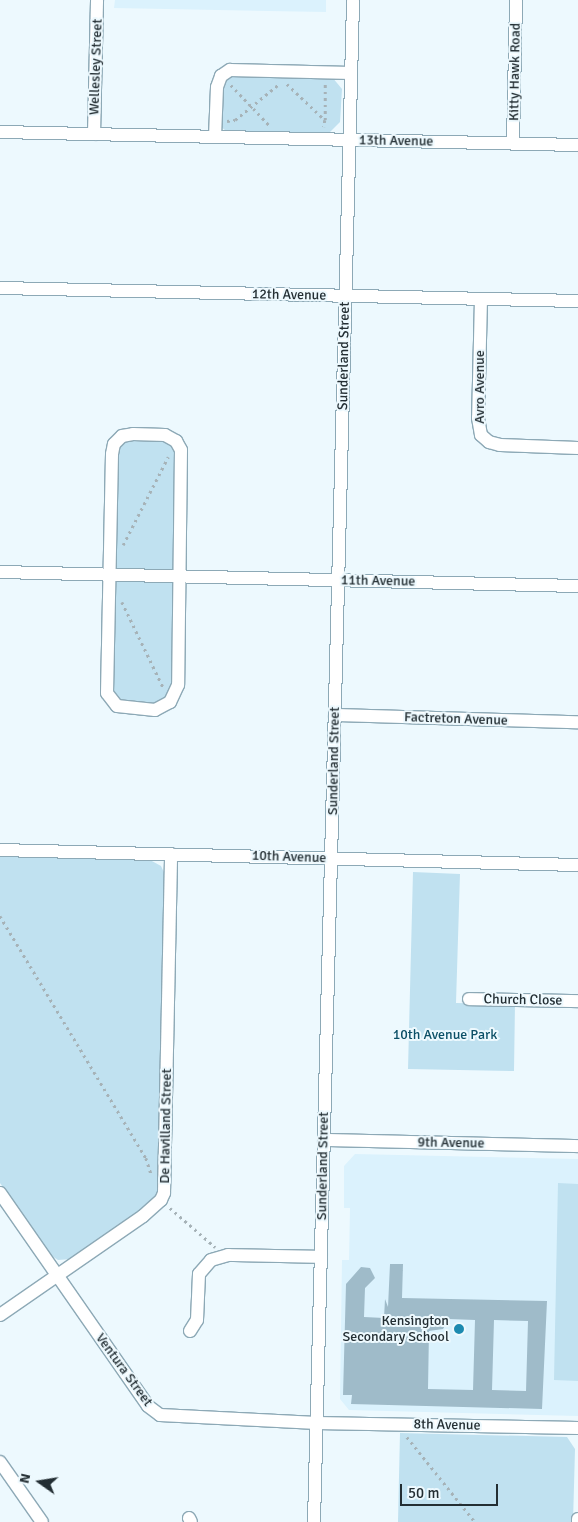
<!DOCTYPE html>
<style>
body{margin:0}
#map{position:relative;width:578px;height:1522px;overflow:hidden;background:#edf9fe;font-family:Signika,sans-serif}
div>[style]{position:absolute}
[style*='--x']{left:calc(var(--x)*1px);top:calc(var(--y)*1px);width:calc(var(--w)*1px);rotate:calc(var(--a)*1deg)}
.built>*{inset:0;background:#dbf2fd}
.green>*{inset:0;background:#c0e1f0}
.building>*{inset:0;background:#9fbbc9}
.path>*{height:2.5px;margin-top:-1.25px;transform-origin:0;background:repeating-linear-gradient(90deg,#a6b2b7 0 2.5px,transparent 0 6.5px)}
.roads{filter:drop-shadow(1px 0 #8da9b6) drop-shadow(-1px 0 #8da9b6) drop-shadow(0 1px #8da9b6) drop-shadow(0 -1px #8da9b6)}
.street>*{height:12px;margin:-6px;padding:0 6px;transform-origin:6px;border-radius:6px;background:#fff}
.dots>*{width:14px;height:14px;translate:-50% -50%;box-sizing:border-box;border:2px solid #edf9fe;border-radius:50%}
span{translate:-50% -50%;white-space:nowrap;text-align:center;line-height:1.15;-webkit-text-stroke:4px #edf9fe;paint-order:stroke}
.street-label{font-size:14px;color:#232e33}
.park-label{font-size:14px;color:#0c5067}
.poi-label{font-size:14px;color:#232e33}
.right{translate:-100% -50%;text-align:right}
.north{position:absolute;left:15px;top:1457px;width:50px;height:50px;-webkit-text-stroke:4px #edf9fe;paint-order:stroke;rotate:283deg;font-size:14px;font-weight:700;line-height:20px;text-align:center;color:#232e33}
.north::after{content:'';display:block;margin:auto;width:18px;height:22px;background:#232e33;clip-path:polygon(50% 0,100% 100%,50% 72%,0 100%)}
.scale{position:absolute;left:400px;top:1484px;width:98px;height:22px;box-sizing:border-box;border:2px solid #232e33;border-top:0;padding-left:6px;font-size:15px;line-height:18px;white-space:nowrap;color:#232e33;-webkit-text-stroke:4px #edf9fe;paint-order:stroke}
</style>
<div id="map">
<div class="built">
<div style="clip-path:polygon(115px 0,326px 0,326px 12px,114px 8px)"></div>
<div style="clip-path:polygon(355px 1154px,578px 1159px,578px 1416px,349px 1410px,340px 1399px,342px 1260px,349px 1260px,350px 1208px,344px 1208px,344px 1166px)"></div>
</div>
<div class="green">
<div style="clip-path:polygon(231px 76px,332px 77px,342px 89px,340px 122px,329px 133px,226px 131px,220px 126px,223px 82px)"></div>
<div style="clip-path:polygon(122px 436px,176px 441px,178px 685px,170px 702px,129px 709px,107px 693px,112px 454px)"></div>
<div style="clip-path:polygon(0 856px,150px 860px,161px 866px,167px 879px,158px 1191px,149px 1206px,71px 1259px,58px 1260px,49px 1254px,0 1183px)"></div>
<div style="clip-path:polygon(413px 872px,460px 874px,456px 1003px,515px 1004px,514px 1071px,408px 1069px)"></div>
<div style="clip-path:polygon(558px 1183px,578px 1184px,578px 1381px,554px 1380px)"></div>
<div style="clip-path:polygon(400px 1433px,567px 1437px,575px 1449px,573px 1522px,398px 1522px)"></div>
</div>
<div class="building">
<div style="clip-path:polygon(evenodd,390px 1264px,403px 1264px,402px 1298px,547px 1301px,542px 1409px,351px 1404px,352px 1395px,343px 1395px,346px 1284px,361px 1267px,370px 1268px,375px 1278px,365px 1288px,364px 1317px,384px 1318px,385px 1299px,388px 1307px,390px 1264px,449px 1319px,475px 1320px,473px 1390px,428px 1389px,429px 1331px,443px 1329px,449px 1319px,390px 1264px,494px 1320px,528px 1321px,526px 1391px,492px 1390px,494px 1320px)"></div>
</div>
<div class="path">
<div style="--x:287;--y:84;--w:52;--a:43.5"></div>
<div style="--x:325;--y:120;--w:7;--a:98"></div>
<div style="--x:231;--y:85;--w:57;--a:46.4"></div>
<div style="--x:325;--y:120;--w:36;--a:-90"></div>
<div style="--x:227;--y:121;--w:8;--a:-7"></div>
<div style="--x:235;--y:120;--w:57;--a:-39.3"></div>
<div style="--x:123;--y:545;--w:99;--a:-62.9"></div>
<div style="--x:122;--y:602;--w:94;--a:64.2"></div>
<div style="--x:0;--y:916;--w:283;--a:58.9"></div>
<div style="--x:146;--y:1158;--w:16;--a:72"></div>
<div style="--x:170;--y:1208;--w:60;--a:40.9"></div>
<div style="--x:407;--y:1437;--w:109;--a:51.3"></div>
</div>
<div class="roads">
<div class="street">
<div style="--x:0;--y:132;--w:578;--a:1.29"></div>
<div style="--x:94;--y:134;--w:134;--a:-88.7"></div>
<div style="--x:215;--y:137;--w:50;--a:-87.7"></div>
<div style="--x:217;--y:87;--w:12;--a:-70"></div>
<div style="--x:221;--y:76;--w:11;--a:-34"></div>
<div style="--x:230;--y:70;--w:121;--a:1.4"></div>
<div style="--x:513;--y:143;--w:143;--a:-88.8"></div>
<div style="--x:0;--y:288;--w:578;--a:1.29"></div>
<div style="--x:481;--y:299;--w:119;--a:91.4"></div>
<div style="--x:478;--y:418;--w:17;--a:80"></div>
<div style="--x:481;--y:435;--w:11;--a:41"></div>
<div style="--x:489;--y:442;--w:11;--a:15"></div>
<div style="--x:500;--y:445;--w:78;--a:2.2"></div>
<div style="--x:133;--y:434;--w:32;--a:2"></div>
<div style="--x:165;--y:435;--w:13;--a:29"></div>
<div style="--x:176;--y:441;--w:10;--a:61"></div>
<div style="--x:181;--y:450;--w:235;--a:90.7"></div>
<div style="--x:178;--y:685;--w:19;--a:115"></div>
<div style="--x:170;--y:702;--w:17;--a:152"></div>
<div style="--x:155;--y:710;--w:38;--a:-174"></div>
<div style="--x:117;--y:706;--w:16;--a:-128"></div>
<div style="--x:107;--y:693;--w:239;--a:-88.8"></div>
<div style="--x:112;--y:454;--w:10;--a:-79"></div>
<div style="--x:114;--y:444;--w:11;--a:-45"></div>
<div style="--x:122;--y:436;--w:11;--a:-10"></div>
<div style="--x:0;--y:572;--w:578;--a:1.39"></div>
<div style="--x:335;--y:715;--w:243;--a:1.7"></div>
<div style="--x:0;--y:850;--w:578;--a:1.49"></div>
<div style="--x:469;--y:999;--w:109;--a:1.1"></div>
<div style="--x:324;--y:1140;--w:254;--a:1.4"></div>
<div style="--x:0;--y:1193;--w:259;--a:55.2"></div>
<div style="--x:148;--y:1406;--w:15;--a:37"></div>
<div style="--x:160;--y:1415;--w:157;--a:2.9"></div>
<div style="--x:317;--y:1423;--w:261;--a:1.1"></div>
<div style="--x:0;--y:1315;--w:174;--a:-34.7"></div>
<div style="--x:143;--y:1216;--w:24;--a:-42"></div>
<div style="--x:161;--y:1200;--w:8;--a:-67"></div>
<div style="--x:164;--y:1193;--w:339;--a:-88.8"></div>
<div style="--x:190;--y:1331;--w:13;--a:-58"></div>
<div style="--x:197;--y:1320;--w:46;--a:-87.5"></div>
<div style="--x:199;--y:1274;--w:18;--a:-49"></div>
<div style="--x:211;--y:1260;--w:18;--a:-16"></div>
<div style="--x:228;--y:1255;--w:93;--a:1.2"></div>
<div style="--x:0;--y:1462;--w:73;--a:55"></div>
<div style="--x:189;--y:1518;--w:4;--a:63"></div>
<div style="--x:314;--y:1522;--w:1522;--a:-88.53"></div>
<div style="--x:578;--y:1522;--w:3;--a:-90"></div>
</div>
</div>
<div class="dots">
<div style="left:459px;top:1329px;background:#1c8ab0"></div>
</div>
<div class="street-label">
<span style="left:96px;top:67px;rotate:-88deg">Wellesley Street</span>
<span style="left:515px;top:72px;rotate:-89deg">Kitty Hawk Road</span>
<span style="left:396px;top:141px;rotate:1deg">13th Avenue</span>
<span style="left:289px;top:295px;rotate:1deg">12th Avenue</span>
<span style="left:344px;top:356px;rotate:-89deg">Sunderland Street</span>
<span style="left:480px;top:387px;rotate:-90deg">Avro Avenue</span>
<span style="left:378px;top:581px;rotate:1deg">11th Avenue</span>
<span style="left:456px;top:719px;rotate:2deg">Factreton Avenue</span>
<span style="left:334px;top:761px;rotate:-89deg">Sunderland Street</span>
<span style="left:289px;top:857px;rotate:2deg">10th Avenue</span>
<span style="left:523px;top:1000px;rotate:1deg">Church Close</span>
<span style="left:166px;top:1126px;rotate:-89deg">De Havilland Street</span>
<span style="left:451px;top:1143px;rotate:1deg">9th Avenue</span>
<span style="left:323px;top:1166px;rotate:-89deg">Sunderland Street</span>
<span style="left:124px;top:1370px;rotate:54deg">Ventura Street</span>
<span style="left:447px;top:1425px;rotate:1deg">8th Avenue</span>
</div>
<div class="park-label">
<span style="left:445px;top:1035px">10th Avenue Park</span>
</div>
<div class="poi-label">
<span class="right" style="left:449px;top:1329px">Kensington<br>Secondary School</span>
</div>
<div class="north">N</div>
<div class="scale">50 m</div>
</div>
